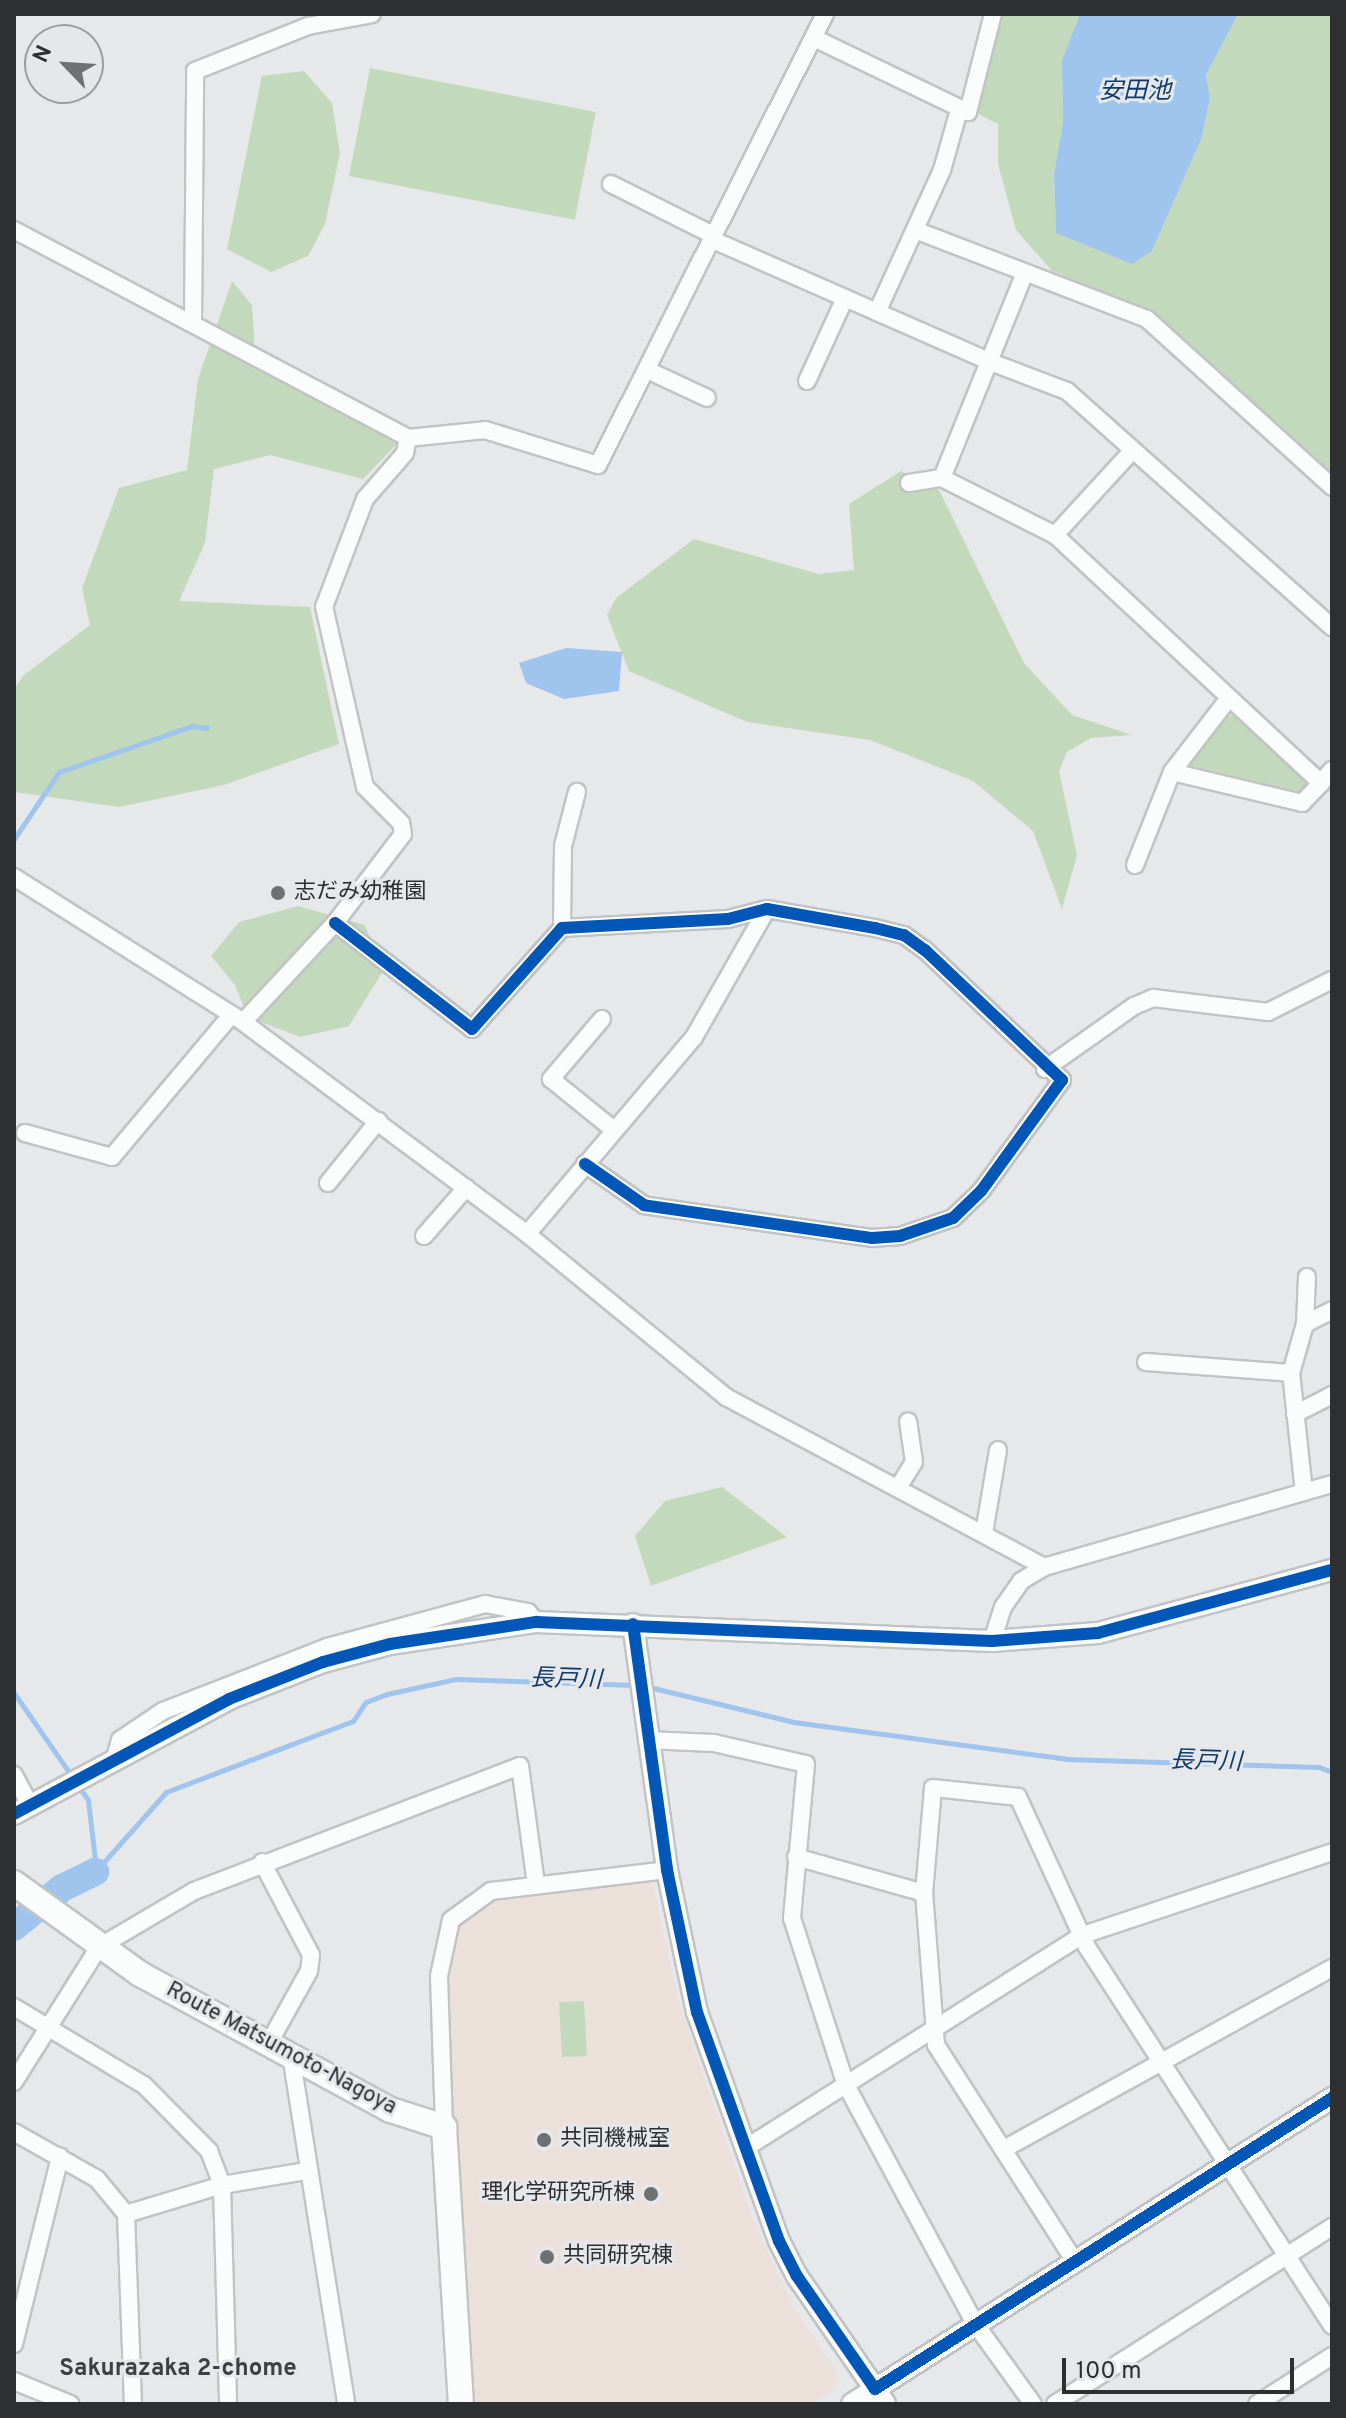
<!DOCTYPE html>
<meta charset="utf-8">
<style>
body{margin:0}
#map{position:relative;width:1346px;height:2418px;overflow:hidden;background:#e7e8ea;font-family:Overpass,"Noto Sans JP",sans-serif}
div>[style]{position:absolute}
[style*='--x']{left:calc(var(--x)*1px);top:calc(var(--y)*1px);width:calc(var(--w)*1px);rotate:calc(var(--a)*1deg)}
.commercial>*{inset:0;background:#ebe0da}
.green>*{inset:0;background:#c2dabb;transform-origin:0 0}
.water>*{inset:0;background:#9fc4ee}
.stream>*{height:5px;margin:-2.5px;padding:0 2.5px;transform-origin:2.5px;border-radius:2.5px;background:#9fc4ee}
.river>*{height:28px;margin:-14px;padding:0 14px;transform-origin:14px;border-radius:14px;background:#9fc4ee}
.roads{filter:drop-shadow(2px 0 #c2c3c4) drop-shadow(-2px 0 #c2c3c4) drop-shadow(0 2px #c2c3c4) drop-shadow(0 -2px #c2c3c4)}
.minor>*{height:16px;margin:-8px;padding:0 8px;transform-origin:8px;border-radius:8px;background:#fbfcfc}
.tertiary>*{height:20px;margin:-10px;padding:0 10px;transform-origin:10px;border-radius:10px;background:#fbfcfc}
.secondary>*{height:24px;margin:-12px;padding:0 12px;transform-origin:12px;border-radius:12px;background:#fbfcfc}
.cycleway>*{height:12px;margin:-6px;padding:0 6px;transform-origin:6px;border-radius:6px;background:#0057b8}
.dots>*{width:22px;height:22px;translate:-50% -50%;box-sizing:border-box;border:4px solid #e6e7eb;border-radius:50%}
span{translate:-50% -50%;white-space:nowrap;text-align:center;line-height:1.15;-webkit-text-stroke:6px #e6e7eb;paint-order:stroke}
.poi-label{font-size:22px;color:#2e2f31}
.left{translate:0 -50%;text-align:left}
.right{translate:-100% -50%;text-align:right}
.street-label{font-size:22px;color:#2e2f31}
.water-label{font-size:24px;color:#0d3c6b;font-style:italic}
.neighbourhood-label{font-size:24px;color:#3e3f42;font-weight:700}
.frame{position:absolute;inset:0;border:16px solid #2e2f31;pointer-events:none}
.north{position:absolute;left:24px;top:24px;width:80px;height:80px;box-sizing:border-box;background:#e6e7eb;border:2px solid #9c9da1;border-radius:50%;rotate:295deg;font-size:22px;font-weight:700;line-height:32px;text-align:center;color:#2e2f31}
.north::after{content:'';display:block;margin:auto;width:28px;height:36px;background:#6f7072;clip-path:polygon(50% 0,100% 100%,50% 72%,0 100%)}
.scale{position:absolute;left:1062px;top:2358px;width:232px;height:36px;box-sizing:border-box;border:4px solid #2e2f31;border-top:0;padding-left:10px;font-size:24px;line-height:28px;white-space:nowrap;color:#2e2f31;-webkit-text-stroke:6px #e6e7eb;paint-order:stroke}
</style>
<div id="map">
<div class="commercial">
<div style="clip-path:polygon(644px 1878px,653px 1884px,678px 2000px,753px 2220px,793px 2306px,839px 2376px,832px 2391px,812px 2404px,469px 2404px,446px 2021px,456px 1924px,492px 1896px)"></div>
</div>
<div class="green">
<div style="clip-path:polygon(999px 14px,1080px 14px,1062px 60px,1063px 123px,1054px 174px,1056px 232px,1086px 244px,1152px 251px,1202px 137px,1210px 98px,1206px 75px,1237px 15px,1332px 14px,1332px 476px,1150px 312px,1052px 271px,1016px 230px,998px 164px,998px 124px,974px 112px)"></div>
<div style="left:370px;top:68px;width:230px;height:110px;rotate:11deg"></div>
<div style="clip-path:polygon(304px 71px,332px 103px,340px 153px,325px 224px,308px 256px,271px 272px,227px 249px,262px 76px)"></div>
<div style="clip-path:polygon(232px 281px,252px 305px,256px 367px,397px 444px,363px 479px,270px 455px,214px 469px,205px 543px,179px 601px,310px 607px,339px 744px,224px 785px,119px 807px,14px 792px,14px 689px,24px 675px,90px 625px,82px 588px,119px 488px,187px 470px,198px 379px)"></div>
<div style="clip-path:polygon(901px 471px,939px 490px,1024px 663px,1072px 715px,1132px 735px,1091px 738px,1067px 752px,1059px 771px,1077px 855px,1062px 909px,1033px 831px,973px 781px,870px 740px,747px 722px,629px 671px,607px 615px,616px 598px,694px 539px,819px 574px,854px 570px,849px 504px)"></div>
<div style="clip-path:polygon(1236px 715px,1308px 780px,1303px 792px,1182px 771px,1226px 716px)"></div>
<div style="clip-path:polygon(298px 906px,365px 925px,383px 971px,349px 1026px,300px 1037px,248px 1017px,235px 985px,211px 956px,239px 922px)"></div>
<div style="clip-path:polygon(722px 1487px,787px 1537px,651px 1586px,635px 1536px,665px 1501px)"></div>
<div style="left:584px;top:2001px;width:55px;height:25px;rotate:87deg"></div>
</div>
<div class="water">
<div style="clip-path:polygon(1080px 14px,1238px 14px,1206px 75px,1210px 98px,1202px 137px,1152px 251px,1132px 264px,1056px 233px,1054px 174px,1063px 123px,1062px 60px)"></div>
<div style="clip-path:polygon(566px 648px,622px 652px,619px 691px,564px 699px,526px 683px,519px 663px)"></div>
</div>
<div class="stream">
<div style="--x:14;--y:839;--w:81;--a:-56.1"></div>
<div style="--x:59;--y:772;--w:141;--a:-19.1"></div>
<div style="--x:192;--y:726;--w:15;--a:8"></div>
<div style="--x:645;--y:1686;--w:153;--a:13.6"></div>
<div style="--x:794;--y:1722;--w:275;--a:7.7"></div>
<div style="--x:1066;--y:1759;--w:253;--a:1.8"></div>
<div style="--x:1319;--y:1767;--w:14;--a:21"></div>
<div style="--x:14;--y:1693;--w:103;--a:55.2"></div>
<div style="--x:78;--y:1786;--w:17;--a:54"></div>
<div style="--x:88;--y:1800;--w:68;--a:83.3"></div>
<div style="--x:95;--y:1872;--w:107;--a:-48.4"></div>
<div style="--x:166;--y:1792;--w:200;--a:-20.8"></div>
<div style="--x:353;--y:1721;--w:23;--a:-56"></div>
<div style="--x:366;--y:1702;--w:22;--a:-21"></div>
<div style="--x:387;--y:1694;--w:71;--a:-12.3"></div>
<div style="--x:456;--y:1679;--w:179;--a:1.9"></div>
</div>
<div class="river">
<div style="--x:14;--y:1927;--w:62;--a:-39.1"></div>
<div style="--x:62;--y:1888;--w:37;--a:-26"></div>
</div>
<div class="roads">
<div class="minor">
<div style="--x:814;--y:38;--w:171;--a:25.7"></div>
<div style="--x:968;--y:112;--w:101;--a:-75.7"></div>
<div style="--x:611;--y:184;--w:116;--a:26.6"></div>
<div style="--x:14;--y:230;--w:446;--a:27.8"></div>
<div style="--x:408;--y:438;--w:77;--a:-5.9"></div>
<div style="--x:485;--y:430;--w:118;--a:17.2"></div>
<div style="--x:598;--y:465;--w:505;--a:-63.28"></div>
<div style="--x:915;--y:230;--w:248;--a:21"></div>
<div style="--x:1147;--y:319;--w:250;--a:42.2"></div>
<div style="--x:713;--y:240;--w:300;--a:23.7"></div>
<div style="--x:988;--y:361;--w:85;--a:20.8"></div>
<div style="--x:1067;--y:391;--w:355;--a:41.7"></div>
<div style="--x:1024;--y:275;--w:219;--a:112"></div>
<div style="--x:942;--y:478;--w:127;--a:26.8"></div>
<div style="--x:1055;--y:535;--w:364;--a:43"></div>
<div style="--x:1321;--y:783;--w:17;--a:-50"></div>
<div style="--x:877;--y:312;--w:156;--a:-65.4"></div>
<div style="--x:942;--y:170;--w:62;--a:-74.2"></div>
<div style="--x:193;--y:321;--w:250;--a:-89.5"></div>
<div style="--x:195;--y:71;--w:122;--a:-21.7"></div>
<div style="--x:308;--y:26;--w:65;--a:-10.6"></div>
<div style="--x:647;--y:370;--w:66;--a:25"></div>
<div style="--x:807;--y:381;--w:91;--a:-65.4"></div>
<div style="--x:909;--y:483;--w:33;--a:-9"></div>
<div style="--x:1055;--y:535;--w:115;--a:-47.5"></div>
<div style="--x:1172;--y:772;--w:134;--a:13.4"></div>
<div style="--x:1302;--y:803;--w:28;--a:-46"></div>
<div style="--x:1135;--y:865;--w:100;--a:-68.3"></div>
<div style="--x:1172;--y:772;--w:93;--a:-52.4"></div>
<div style="--x:14;--y:877;--w:271;--a:32.3"></div>
<div style="--x:243;--y:1022;--w:354;--a:36.7"></div>
<div style="--x:527;--y:1234;--w:257;--a:39.3"></div>
<div style="--x:726;--y:1397;--w:361;--a:28.1"></div>
<div style="--x:335;--y:923;--w:173;--a:37.7"></div>
<div style="--x:472;--y:1029;--w:135;--a:-48.3"></div>
<div style="--x:562;--y:928;--w:166;--a:-3.1"></div>
<div style="--x:728;--y:919;--w:40;--a:-14.4"></div>
<div style="--x:767;--y:909;--w:110;--a:10"></div>
<div style="--x:875;--y:928;--w:30;--a:14"></div>
<div style="--x:904;--y:935;--w:26;--a:36"></div>
<div style="--x:925;--y:950;--w:189;--a:43.5"></div>
<div style="--x:1062;--y:1080;--w:137;--a:126.1"></div>
<div style="--x:981;--y:1191;--w:39;--a:136"></div>
<div style="--x:953;--y:1218;--w:56;--a:161.2"></div>
<div style="--x:900;--y:1236;--w:28;--a:176"></div>
<div style="--x:872;--y:1238;--w:230;--a:-171.8"></div>
<div style="--x:644;--y:1205;--w:72;--a:-145.2"></div>
<div style="--x:562;--y:928;--w:82;--a:-89.3"></div>
<div style="--x:563;--y:846;--w:56;--a:-75.5"></div>
<div style="--x:602;--y:1019;--w:79;--a:130.4"></div>
<div style="--x:551;--y:1079;--w:81;--a:39"></div>
<div style="--x:243;--y:1022;--w:135;--a:-47.1"></div>
<div style="--x:335;--y:923;--w:112;--a:-52.6"></div>
<div style="--x:403;--y:834;--w:11;--a:-100"></div>
<div style="--x:401;--y:823;--w:51;--a:-135"></div>
<div style="--x:365;--y:787;--w:185;--a:-102.8"></div>
<div style="--x:324;--y:607;--w:116;--a:-69.2"></div>
<div style="--x:365;--y:499;--w:61;--a:-49"></div>
<div style="--x:405;--y:453;--w:15;--a:-79"></div>
<div style="--x:1045;--y:1069;--w:109;--a:-35.3"></div>
<div style="--x:1134;--y:1006;--w:21;--a:-23"></div>
<div style="--x:1153;--y:998;--w:116;--a:6.9"></div>
<div style="--x:1268;--y:1012;--w:72;--a:-26.6"></div>
<div style="--x:25;--y:1133;--w:90;--a:15.4"></div>
<div style="--x:112;--y:1157;--w:185;--a:-50"></div>
<div style="--x:328;--y:1183;--w:80;--a:-51.1"></div>
<div style="--x:527;--y:1234;--w:258;--a:-49.7"></div>
<div style="--x:694;--y:1037;--w:147;--a:-60.3"></div>
<div style="--x:424;--y:1236;--w:64;--a:-48.8"></div>
<div style="--x:1305;--y:1324;--w:30;--a:-27"></div>
<div style="--x:1146;--y:1362;--w:145;--a:4.3"></div>
<div style="--x:1295;--y:1414;--w:42;--a:-27.2"></div>
<div style="--x:899;--y:1486;--w:28;--a:-58"></div>
<div style="--x:914;--y:1462;--w:41;--a:-98.3"></div>
<div style="--x:1304;--y:1492;--w:120;--a:-96.2"></div>
<div style="--x:1291;--y:1373;--w:51;--a:-74.1"></div>
<div style="--x:1305;--y:1324;--w:47;--a:-87.6"></div>
<div style="--x:984;--y:1533;--w:84;--a:-80.4"></div>
<div style="--x:992;--y:1641;--w:36;--a:-72"></div>
<div style="--x:1003;--y:1607;--w:32;--a:-55"></div>
<div style="--x:1021;--y:1581;--w:27;--a:-31"></div>
<div style="--x:1044;--y:1567;--w:300;--a:-16.1"></div>
<div style="--x:647;--y:1740;--w:67;--a:2.6"></div>
<div style="--x:714;--y:1743;--w:94;--a:12.9"></div>
<div style="--x:806;--y:1764;--w:155;--a:95.2"></div>
<div style="--x:792;--y:1918;--w:176;--a:72.1"></div>
<div style="--x:846;--y:2085;--w:273;--a:61.6"></div>
<div style="--x:976;--y:2325;--w:97;--a:54.2"></div>
<div style="--x:114;--y:1761;--w:22;--a:-74"></div>
<div style="--x:120;--y:1740;--w:52;--a:-34"></div>
<div style="--x:163;--y:1711;--w:176;--a:-21.3"></div>
<div style="--x:327;--y:1647;--w:164;--a:-15.2"></div>
<div style="--x:485;--y:1604;--w:44;--a:10.5"></div>
<div style="--x:528;--y:1612;--w:13;--a:51"></div>
<div style="--x:14;--y:1775;--w:32;--a:62"></div>
<div style="--x:796;--y:1857;--w:133;--a:15.7"></div>
<div style="--x:262;--y:1862;--w:105;--a:62.2"></div>
<div style="--x:311;--y:1955;--w:16;--a:97"></div>
<div style="--x:309;--y:1971;--w:82;--a:119.1"></div>
<div style="--x:14;--y:2007;--w:152;--a:31"></div>
<div style="--x:144;--y:2085;--w:93;--a:45.4"></div>
<div style="--x:209;--y:2151;--w:36;--a:69"></div>
<div style="--x:222;--y:2185;--w:219;--a:88.4"></div>
<div style="--x:291;--y:2055;--w:353;--a:81"></div>
<div style="--x:14;--y:2082;--w:160;--a:-57.8"></div>
<div style="--x:99;--y:1947;--w:110;--a:-30.5"></div>
<div style="--x:194;--y:1891;--w:349;--a:-21"></div>
<div style="--x:520;--y:1766;--w:119;--a:82.3"></div>
<div style="--x:444;--y:2127;--w:151;--a:-91.9"></div>
<div style="--x:439;--y:1976;--w:57;--a:-77.9"></div>
<div style="--x:451;--y:1920;--w:49;--a:-35.9"></div>
<div style="--x:491;--y:1891;--w:177;--a:-6.8"></div>
<div style="--x:14;--y:2132;--w:95;--a:29.5"></div>
<div style="--x:97;--y:2179;--w:45;--a:50.4"></div>
<div style="--x:126;--y:2214;--w:190;--a:87.9"></div>
<div style="--x:744;--y:2149;--w:401;--a:-32.3"></div>
<div style="--x:1083;--y:1935;--w:262;--a:-18.4"></div>
<div style="--x:1004;--y:2149;--w:375;--a:-28.9"></div>
<div style="--x:126;--y:2214;--w:100;--a:-16.8"></div>
<div style="--x:222;--y:2185;--w:86;--a:-9.4"></div>
<div style="--x:1074;--y:2260;--w:255;--a:-122.7"></div>
<div style="--x:936;--y:2045;--w:152;--a:-94.5"></div>
<div style="--x:924;--y:1893;--w:105;--a:-85.1"></div>
<div style="--x:933;--y:1788;--w:85;--a:6"></div>
<div style="--x:1018;--y:1797;--w:165;--a:65.3"></div>
<div style="--x:1087;--y:1947;--w:451;--a:57.1"></div>
<div style="--x:14;--y:2344;--w:193;--a:-76.2"></div>
<div style="--x:14;--y:2381;--w:61;--a:22.3"></div>
<div style="--x:1055;--y:2404;--w:329;--a:-32.6"></div>
<div style="--x:1257;--y:2404;--w:89;--a:-32.6"></div>
</div>
<div class="tertiary">
<div style="--x:633;--y:1624;--w:248;--a:82.1"></div>
<div style="--x:667;--y:1870;--w:145;--a:78.1"></div>
<div style="--x:697;--y:2012;--w:243;--a:70.3"></div>
<div style="--x:779;--y:2241;--w:39;--a:63"></div>
<div style="--x:797;--y:2276;--w:137;--a:55.4"></div>
<div style="--x:875;--y:2389;--w:542;--a:-32.49"></div>
<div style="--x:14;--y:1814;--w:244;--a:-28.1"></div>
<div style="--x:229;--y:1699;--w:101;--a:-21.5"></div>
<div style="--x:323;--y:1662;--w:69;--a:-15"></div>
<div style="--x:390;--y:1644;--w:148;--a:-8.6"></div>
<div style="--x:536;--y:1622;--w:456;--a:2.4"></div>
<div style="--x:992;--y:1641;--w:106;--a:-4.3"></div>
<div style="--x:1098;--y:1633;--w:242;--a:-15.1"></div>
<div style="--x:852;--y:2404;--w:27;--a:-33"></div>
<div style="--x:875;--y:2389;--w:18;--a:56"></div>
</div>
<div class="secondary">
<div style="--x:14;--y:1883;--w:155;--a:35.8"></div>
<div style="--x:140;--y:1974;--w:285;--a:28.5"></div>
<div style="--x:391;--y:2110;--w:56;--a:17.8"></div>
<div style="--x:444;--y:2127;--w:278;--a:86.5"></div>
</div>
</div>
<div class="cycleway">
<div style="--x:335;--y:923;--w:173;--a:37.7"></div>
<div style="--x:472;--y:1029;--w:135;--a:-48.3"></div>
<div style="--x:562;--y:928;--w:166;--a:-3.1"></div>
<div style="--x:728;--y:919;--w:40;--a:-14.4"></div>
<div style="--x:767;--y:909;--w:110;--a:10"></div>
<div style="--x:875;--y:928;--w:30;--a:14"></div>
<div style="--x:904;--y:935;--w:26;--a:36"></div>
<div style="--x:925;--y:950;--w:189;--a:43.5"></div>
<div style="--x:1062;--y:1080;--w:137;--a:126.1"></div>
<div style="--x:981;--y:1191;--w:39;--a:136"></div>
<div style="--x:953;--y:1218;--w:56;--a:161.2"></div>
<div style="--x:900;--y:1236;--w:28;--a:176"></div>
<div style="--x:872;--y:1238;--w:230;--a:-171.8"></div>
<div style="--x:644;--y:1205;--w:72;--a:-145.2"></div>
<div style="--x:633;--y:1624;--w:248;--a:82.1"></div>
<div style="--x:667;--y:1870;--w:145;--a:78.1"></div>
<div style="--x:697;--y:2012;--w:243;--a:70.3"></div>
<div style="--x:779;--y:2241;--w:39;--a:63"></div>
<div style="--x:797;--y:2276;--w:137;--a:55.4"></div>
<div style="--x:875;--y:2389;--w:542;--a:-32.49"></div>
<div style="--x:14;--y:1814;--w:244;--a:-28.1"></div>
<div style="--x:229;--y:1699;--w:101;--a:-21.5"></div>
<div style="--x:323;--y:1662;--w:69;--a:-15"></div>
<div style="--x:390;--y:1644;--w:148;--a:-8.6"></div>
<div style="--x:536;--y:1622;--w:456;--a:2.4"></div>
<div style="--x:992;--y:1641;--w:106;--a:-4.3"></div>
<div style="--x:1098;--y:1633;--w:242;--a:-15.1"></div>
</div>
<div class="dots">
<div style="left:278px;top:893px;background:#6f7072"></div>
<div style="left:544px;top:2140px;background:#6f7072"></div>
<div style="left:651px;top:2194px;background:#6f7072"></div>
<div style="left:547px;top:2257px;background:#6f7072"></div>
</div>
<div class="poi-label">
<span class="left" style="left:294px;top:893px">志だみ幼稚園</span>
<span class="left" style="left:560px;top:2140px">共同機械室</span>
<span class="right" style="left:635px;top:2194px">理化学研究所棟</span>
<span class="left" style="left:563px;top:2257px">共同研究棟</span>
</div>
<div class="street-label">
<span style="left:281px;top:2049px;rotate:28deg">Route Matsumoto-Nagoya</span>
</div>
<div class="water-label">
<span style="left:1135px;top:93px">安田池</span>
<span style="left:566px;top:1681px;rotate:2deg">長戸川</span>
<span style="left:1206px;top:1763px;rotate:2deg">長戸川</span>
</div>
<div class="neighbourhood-label">
<span style="left:178px;top:2370px">Sakurazaka 2-chome</span>
</div>
<div class="frame"></div>
<div class="north">N</div>
<div class="scale">100 m</div>
</div>
